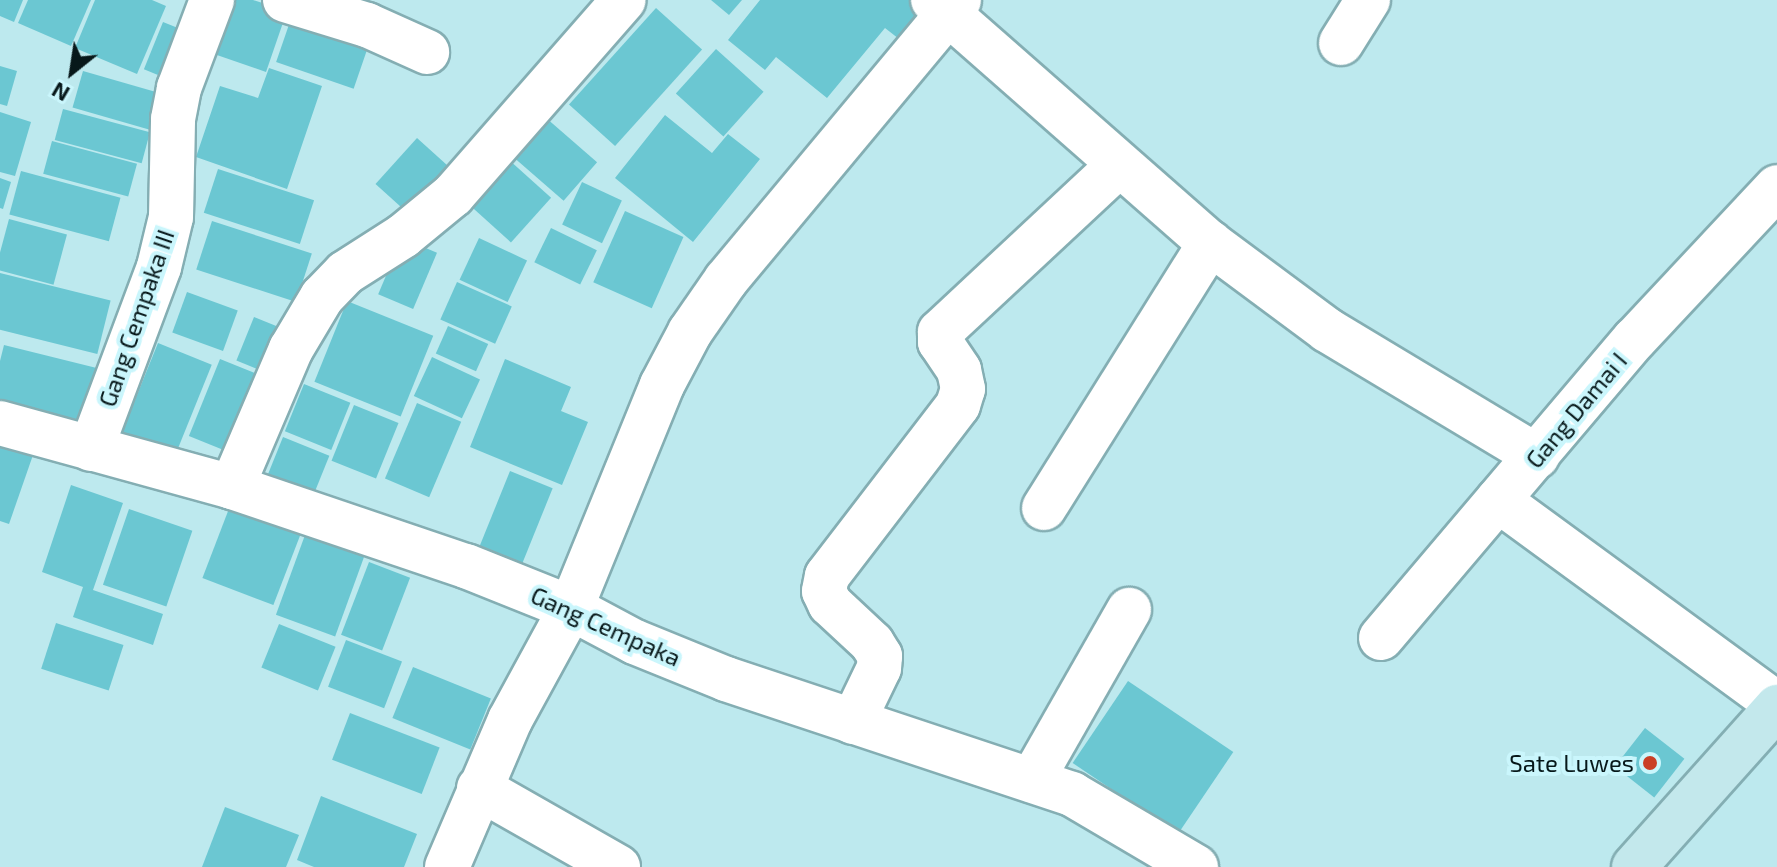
<!DOCTYPE html>
<style>
body{margin:0}
#map{position:relative;width:1777px;height:867px;overflow:hidden;background:#bde9ee;font-family:"Exo 2",sans-serif}
div>[style]{position:absolute}
[style*='--x']{left:calc(var(--x)*1px);top:calc(var(--y)*1px);width:calc(var(--w)*1px);rotate:calc(var(--a)*1deg)}
.building>*{inset:0;background:#6bc7d2;transform-origin:0 0}
.roads{filter:drop-shadow(2px 0 #84aeb3) drop-shadow(-2px 0 #84aeb3) drop-shadow(0 2px #84aeb3) drop-shadow(0 -2px #84aeb3)}
.street>*{height:44px;margin:-22px;padding:0 22px;transform-origin:22px;border-radius:22px;background:#fff}
.secondary>*{height:44px;margin:-22px;padding:0 22px;transform-origin:22px;border-radius:22px;background:#c3e8ec}
.dots>*{width:22px;height:22px;translate:-50% -50%;box-sizing:border-box;border:4px solid #caf6fc;border-radius:50%}
span{translate:-50% -50%;white-space:nowrap;text-align:center;line-height:1.15;-webkit-text-stroke:8px #caf6fc;paint-order:stroke}
.street-label{font-size:24px;color:#07181a}
.poi-label{font-size:24px;color:#07181a}
.right{translate:-100% -50%;text-align:right}
.north{position:absolute;left:32px;top:32px;width:80px;height:80px;-webkit-text-stroke:6px #caf6fc;paint-order:stroke;rotate:210deg;font-size:22px;font-weight:700;line-height:32px;text-align:center;color:#07181a}
.north::after{content:'';display:block;margin:auto;width:28px;height:36px;background:#07181a;clip-path:polygon(50% 0,100% 100%,50% 72%,0 100%)}
</style>
<div id="map">
<div class="building">
<div style="clip-path:polygon(0 0,23px 0,14px 22px,0 16px)"></div>
<div style="clip-path:polygon(28px 0,91px 0,71px 46px,18px 23px)"></div>
<div style="clip-path:polygon(95px 0,152px 0,166px 6px,137px 74px,75px 48px)"></div>
<div style="clip-path:polygon(233px 0,253px 0,287px 11px,266px 72px,214px 54px)"></div>
<div style="clip-path:polygon(711px 0,742px 0,729px 15px)"></div>
<div style="clip-path:polygon(760px 0,921px 0,936px 12px,908px 46px,885px 28px,827px 98px,776px 57px,765px 70px,728px 40px)"></div>
<div style="left:656px;top:8px;width:62px;height:130px;rotate:42deg"></div>
<div style="left:294px;top:10px;width:82px;height:55px;rotate:19deg"></div>
<div style="left:163px;top:22px;width:35px;height:51px;rotate:22deg"></div>
<div style="left:716px;top:49px;width:64px;height:60px;rotate:42deg"></div>
<div style="clip-path:polygon(0 66px,17px 71px,7px 106px,0 104px)"></div>
<div style="clip-path:polygon(269px 68px,322px 86px,287px 189px,196px 157px,220px 86px,258px 98px)"></div>
<div style="left:83px;top:71px;width:84px;height:38px;rotate:16deg"></div>
<div style="left:63px;top:109px;width:90px;height:32px;rotate:15deg"></div>
<div style="clip-path:polygon(0 112px,31px 122px,15px 176px,0 172px)"></div>
<div style="clip-path:polygon(665px 115px,712px 153px,728px 134px,760px 159px,693px 242px,615px 178px)"></div>
<div style="left:545px;top:117px;width:69px;height:51px;rotate:41deg"></div>
<div style="left:417px;top:138px;width:47px;height:62px;rotate:42deg"></div>
<div style="left:52px;top:141px;width:88px;height:34px;rotate:15deg"></div>
<div style="left:508px;top:159px;width:58px;height:60px;rotate:42deg"></div>
<div style="left:218px;top:169px;width:101px;height:46px;rotate:18deg"></div>
<div style="left:21px;top:171px;width:103px;height:45px;rotate:15deg"></div>
<div style="clip-path:polygon(0 178px,11px 182px,3px 209px,0 208px)"></div>
<div style="left:582px;top:182px;width:44px;height:47px;rotate:25deg"></div>
<div style="left:625px;top:211px;width:64px;height:78px;rotate:24deg"></div>
<div style="left:9px;top:219px;width:60px;height:52px;rotate:15deg"></div>
<div style="left:212px;top:221px;width:105px;height:51px;rotate:18deg"></div>
<div style="left:551px;top:228px;width:51px;height:38px;rotate:26deg"></div>
<div style="left:402px;top:238px;width:38px;height:61px;rotate:23deg"></div>
<div style="left:479px;top:238px;width:53px;height:46px;rotate:25deg"></div>
<div style="left:0;top:273px;width:114px;height:55px;rotate:14deg"></div>
<div style="left:457px;top:282px;width:60px;height:41px;rotate:24deg"></div>
<div style="left:187px;top:292px;width:54px;height:43px;rotate:20deg"></div>
<div style="left:347px;top:301px;width:93px;height:87px;rotate:22deg"></div>
<div style="left:254px;top:317px;width:42px;height:47px;rotate:22deg"></div>
<div style="left:448px;top:326px;width:44px;height:30px;rotate:24deg"></div>
<div style="left:158px;top:343px;width:58px;height:100px;rotate:22deg"></div>
<div style="left:4px;top:345px;width:109px;height:64px;rotate:14deg"></div>
<div style="left:432px;top:357px;width:53px;height:43px;rotate:25deg"></div>
<div style="left:220px;top:359px;width:58px;height:83px;rotate:22deg"></div>
<div style="clip-path:polygon(505px 359px,571px 387px,561px 411px,588px 422px,562px 485px,470px 447px)"></div>
<div style="left:304px;top:384px;width:50px;height:51px;rotate:22deg"></div>
<div style="left:417px;top:403px;width:48px;height:82px;rotate:23deg"></div>
<div style="left:354px;top:405px;width:48px;height:60px;rotate:22deg"></div>
<div style="left:283px;top:437px;width:50px;height:45px;rotate:22deg"></div>
<div style="clip-path:polygon(0 444px,33px 455px,9px 524px,0 521px)"></div>
<div style="left:510px;top:471px;width:46px;height:82px;rotate:22deg"></div>
<div style="clip-path:polygon(71px 485px,123px 503px,93px 590px,163px 614px,153px 645px,73px 617px,83px 587px,42px 572px)"></div>
<div style="left:230px;top:506px;width:76px;height:77px;rotate:21deg"></div>
<div style="left:129px;top:509px;width:67px;height:80px;rotate:19deg"></div>
<div style="left:305px;top:535px;width:63px;height:85px;rotate:20deg"></div>
<div style="left:369px;top:562px;width:44px;height:78px;rotate:21deg"></div>
<div style="left:56px;top:623px;width:71px;height:48px;rotate:18deg"></div>
<div style="left:279px;top:624px;width:61px;height:47px;rotate:22deg"></div>
<div style="left:346px;top:640px;width:60px;height:50px;rotate:21deg"></div>
<div style="left:413px;top:667px;width:84px;height:55px;rotate:22deg"></div>
<div style="left:1128px;top:681px;width:127px;height:99px;rotate:34deg"></div>
<div style="left:350px;top:713px;width:96px;height:50px;rotate:21deg"></div>
<div style="left:1645px;top:728px;width:50px;height:49px;rotate:38deg"></div>
<div style="clip-path:polygon(321px 796px,417px 834px,404px 867px,314px 867px,297px 860px)"></div>
<div style="clip-path:polygon(225px 807px,299px 835px,286px 867px,202px 867px)"></div>
</div>
<div class="roads">
<div class="street">
<div style="--x:285;--y:0;--w:86;--a:17"></div>
<div style="--x:367;--y:25;--w:66;--a:24.2"></div>
<div style="--x:933;--y:0;--w:368;--a:41.3"></div>
<div style="--x:1210;--y:243;--w:146;--a:36.6"></div>
<div style="--x:1327;--y:330;--w:245;--a:31"></div>
<div style="--x:1341;--y:43;--w:51;--a:-57.9"></div>
<div style="--x:0;--y:423;--w:241;--a:15.4"></div>
<div style="--x:232;--y:487;--w:247;--a:18.7"></div>
<div style="--x:466;--y:566;--w:113;--a:21.8"></div>
<div style="--x:571;--y:608;--w:72;--a:28"></div>
<div style="--x:635;--y:642;--w:98;--a:22.1"></div>
<div style="--x:726;--y:679;--w:365;--a:18.4"></div>
<div style="--x:1072;--y:794;--w:144;--a:30.5"></div>
<div style="--x:91;--y:449;--w:194;--a:-69.5"></div>
<div style="--x:159;--y:267;--w:51;--a:-76.5"></div>
<div style="--x:171;--y:217;--w:98;--a:-88.8"></div>
<div style="--x:173;--y:119;--w:32;--a:-79"></div>
<div style="--x:179;--y:88;--w:94;--a:-69.4"></div>
<div style="--x:232;--y:487;--w:150;--a:-66.9"></div>
<div style="--x:291;--y:349;--w:61;--a:-59.2"></div>
<div style="--x:322;--y:297;--w:33;--a:-46"></div>
<div style="--x:345;--y:273;--w:69;--a:-32.5"></div>
<div style="--x:403;--y:236;--w:65;--a:-39.4"></div>
<div style="--x:453;--y:195;--w:259;--a:-48.8"></div>
<div style="--x:1498;--y:500;--w:346;--a:36.2"></div>
<div style="--x:1044;--y:508;--w:313;--a:-57.9"></div>
<div style="--x:1381;--y:638;--w:392;--a:-49.7"></div>
<div style="--x:1635;--y:339;--w:208;--a:-46.9"></div>
<div style="--x:853;--y:722;--w:60;--a:-64.3"></div>
<div style="--x:879;--y:668;--w:12;--a:-85"></div>
<div style="--x:880;--y:656;--w:15;--a:-122"></div>
<div style="--x:872;--y:643;--w:57;--a:-137.1"></div>
<div style="--x:830;--y:604;--w:14;--a:-115"></div>
<div style="--x:824;--y:591;--w:15;--a:-79"></div>
<div style="--x:827;--y:576;--w:215;--a:-52.5"></div>
<div style="--x:958;--y:405;--w:17;--a:-73"></div>
<div style="--x:963;--y:389;--w:19;--a:-102"></div>
<div style="--x:959;--y:370;--w:34;--a:-124"></div>
<div style="--x:940;--y:342;--w:10;--a:-90"></div>
<div style="--x:940;--y:332;--w:245;--a:-43"></div>
<div style="--x:1032;--y:780;--w:196;--a:-60.3"></div>
<div style="--x:479;--y:788;--w:160;--a:29.6"></div>
<div style="--x:447;--y:867;--w:160;--a:-66.8"></div>
<div style="--x:510;--y:720;--w:128;--a:-61.4"></div>
<div style="--x:571;--y:608;--w:241;--a:-67.8"></div>
<div style="--x:662;--y:385;--w:60;--a:-62.2"></div>
<div style="--x:690;--y:332;--w:63;--a:-55.3"></div>
<div style="--x:726;--y:280;--w:364;--a:-50.2"></div>
</div>
<div class="secondary">
<div style="--x:1634;--y:867;--w:215;--a:-48.2"></div>
</div>
</div>
<div class="dots">
<div style="left:1650px;top:763px;background:#ca3f26"></div>
</div>
<div class="street-label">
<span style="left:136px;top:318px;rotate:-71deg">Gang Cempaka III</span>
<span style="left:1576px;top:410px;rotate:-50deg">Gang Damai I</span>
<span style="left:606px;top:626px;rotate:24deg">Gang Cempaka</span>
</div>
<div class="poi-label">
<span class="right" style="left:1634px;top:763px">Sate Luwes</span>
</div>
<div class="north">N</div>
</div>
